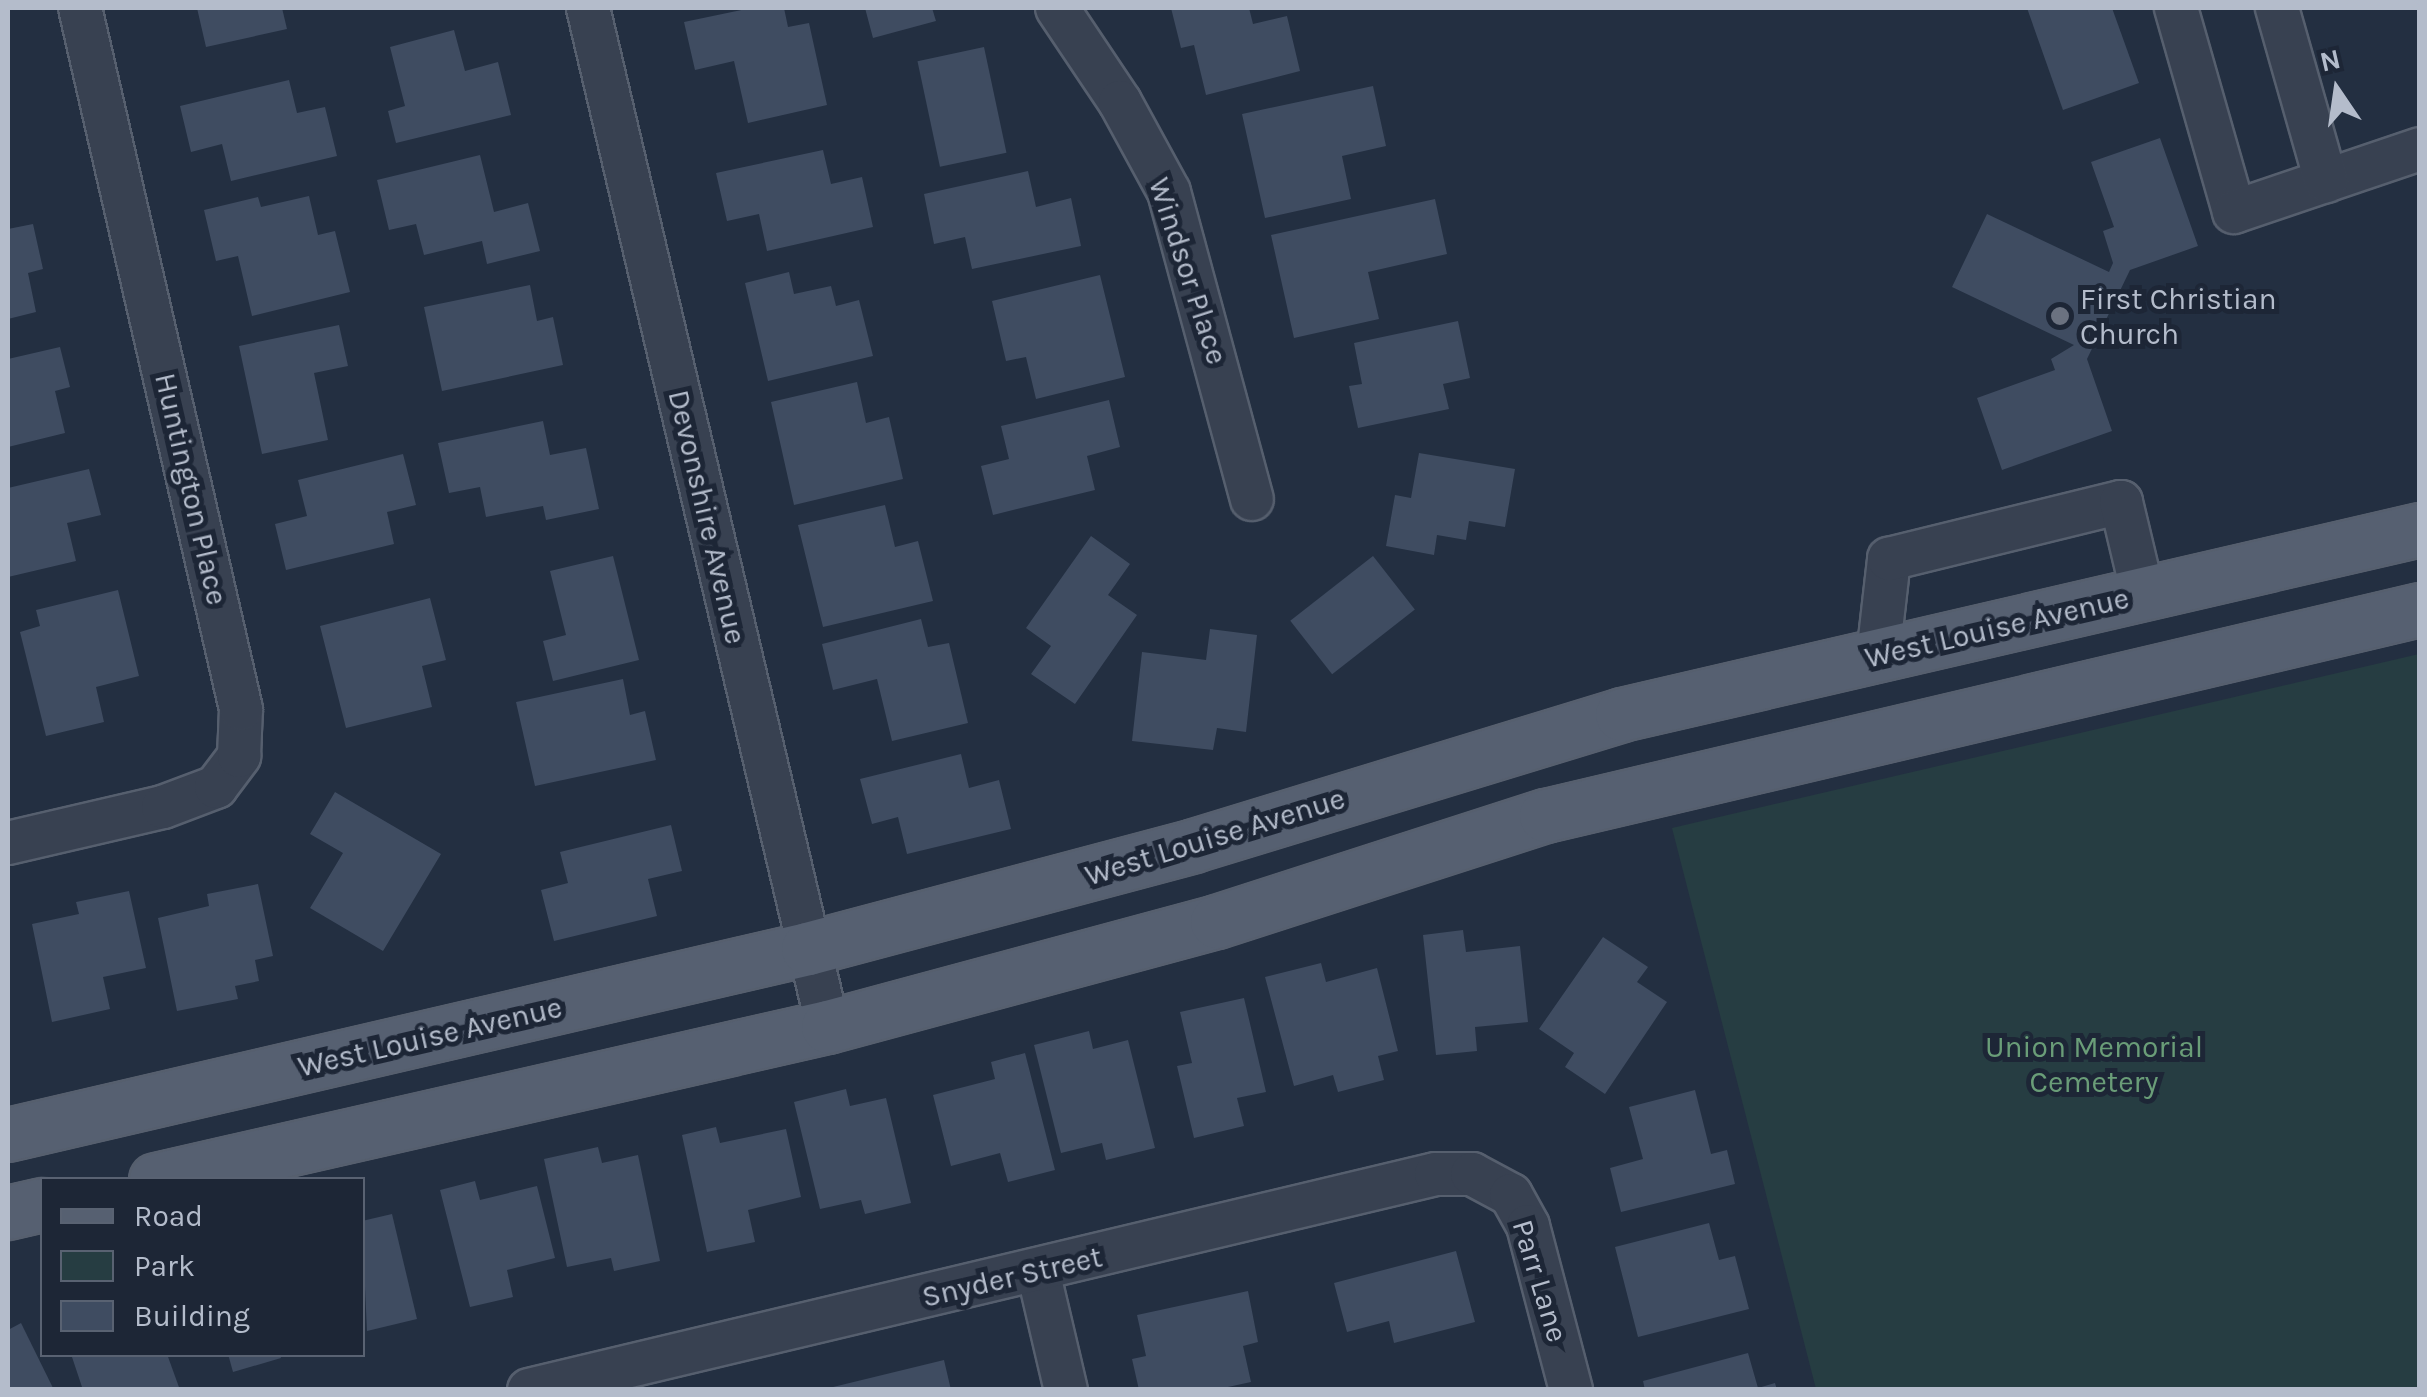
<!DOCTYPE html>
<style>
body{margin:0}
#map{position:relative;width:2427px;height:1397px;overflow:hidden;background:#232f41;font-family:Karla,sans-serif}
div>[style]{position:absolute}
[style*='--x']{left:calc(var(--x)*1px);top:calc(var(--y)*1px);width:calc(var(--w)*1px);rotate:calc(var(--a)*1deg)}
.green>*{inset:0;background:#263d42}
.building>*{inset:0;background:#3f4c61;transform-origin:0 0}
.roads{filter:drop-shadow(2px 0 #565f6e) drop-shadow(-2px 0 #565f6e) drop-shadow(0 2px #565f6e) drop-shadow(0 -2px #565f6e)}
.minor>*{height:42px;margin:-21px;padding:0 21px;transform-origin:21px;border-radius:21px;background:#384151}
.major>*{height:52px;margin:-26px;padding:0 26px;transform-origin:26px;border-radius:26px;background:#566071}
.dots>*{width:28px;height:28px;translate:-50% -50%;box-sizing:border-box;border:5px solid #1d2636;border-radius:50%}
span{translate:-50% -50%;white-space:nowrap;text-align:center;line-height:1.15;-webkit-text-stroke:10px #1d2636;paint-order:stroke}
.street-label{font-size:30px;color:#b4bccb}
.poi-label{font-size:30px;color:#b4bccb}
.left{translate:0 -50%;text-align:left}
.park-label{font-size:30px;color:#6a9d78}
.frame{position:absolute;inset:0;border:10px solid #b4bccb;pointer-events:none}
.legend{position:absolute;left:40px;top:1177px;width:325px;height:180px;box-sizing:border-box;background:#1d2636;border:2px solid #596272;margin:0;padding:12px 18px;list-style:none;font-size:30px;color:#b4bccb}
.legend li{display:flex;align-items:center;gap:20px;height:50px}
.legend b{width:50px;border:2px solid #596272}
.north{position:absolute;left:2287px;top:40px;width:100px;height:100px;-webkit-text-stroke:8px #1d2636;paint-order:stroke;rotate:347deg;font-size:28px;font-weight:700;line-height:40px;text-align:center;color:#b4bccb}
.north::after{content:'';display:block;margin:auto;width:35px;height:45px;background:#b4bccb;clip-path:polygon(50% 0,100% 100%,50% 72%,0 100%)}
</style>
<div id="map">
<div class="green">
<div style="clip-path:polygon(2419px 654px,2419px 1389px,1816px 1389px,1672px 828px)"></div>
</div>
<div class="building">
<div style="clip-path:polygon(197px 8px,282px 8px,287px 29px,206px 47px)"></div>
<div style="clip-path:polygon(751px 8px,784px 8px,788px 27px,809px 23px,827px 105px,748px 123px,734px 61px,695px 70px,684px 22px)"></div>
<div style="clip-path:polygon(865px 8px,932px 8px,936px 21px,873px 38px)"></div>
<div style="clip-path:polygon(1171px 8px,1249px 8px,1253px 24px,1287px 16px,1300px 71px,1206px 95px,1194px 45px,1181px 48px)"></div>
<div style="clip-path:polygon(2027px 8px,2112px 8px,2139px 83px,2063px 110px)"></div>
<div style="clip-path:polygon(454px 30px,465px 71px,498px 62px,511px 115px,396px 143px,388px 111px,405px 106px,390px 47px)"></div>
<div style="left:984px;top:47px;width:108px;height:68px;rotate:78deg"></div>
<div style="clip-path:polygon(289px 80px,297px 113px,325px 107px,337px 156px,231px 181px,222px 144px,191px 152px,180px 106px)"></div>
<div style="clip-path:polygon(1373px 86px,1386px 146px,1342px 156px,1351px 199px,1265px 218px,1242px 114px)"></div>
<div style="clip-path:polygon(2160px 138px,2198px 246px,2130px 270px,2087px 359px,2112px 431px,2002px 470px,1977px 398px,2055px 370px,2051px 359px,2074px 345px,1952px 287px,1987px 214px,2109px 272px,2113px 263px,2103px 231px,2114px 227px,2091px 162px)"></div>
<div style="clip-path:polygon(823px 150px,831px 184px,862px 177px,873px 227px,767px 251px,759px 214px,727px 221px,716px 173px)"></div>
<div style="clip-path:polygon(480px 155px,494px 212px,528px 203px,540px 251px,487px 264px,482px 241px,424px 255px,416px 224px,389px 230px,377px 180px)"></div>
<div style="clip-path:polygon(1028px 171px,1036px 207px,1071px 198px,1081px 246px,972px 269px,965px 237px,934px 244px,924px 194px)"></div>
<div style="clip-path:polygon(309px 196px,318px 235px,335px 231px,350px 292px,252px 316px,238px 256px,216px 261px,204px 210px,258px 197px,261px 207px)"></div>
<div style="clip-path:polygon(1435px 199px,1447px 254px,1368px 272px,1379px 319px,1294px 338px,1271px 235px)"></div>
<div style="clip-path:polygon(33px 224px,43px 269px,28px 273px,36px 312px,8px 319px,8px 229px)"></div>
<div style="clip-path:polygon(789px 272px,794px 294px,831px 286px,836px 306px,859px 300px,873px 356px,768px 381px,745px 283px)"></div>
<div style="clip-path:polygon(1100px 275px,1125px 377px,1036px 399px,1026px 357px,1006px 361px,992px 301px)"></div>
<div style="clip-path:polygon(530px 285px,537px 321px,553px 317px,563px 365px,442px 391px,424px 307px)"></div>
<div style="clip-path:polygon(1458px 321px,1470px 378px,1443px 384px,1449px 409px,1358px 428px,1349px 386px,1362px 384px,1354px 343px)"></div>
<div style="clip-path:polygon(339px 325px,348px 366px,314px 373px,328px 440px,262px 454px,239px 346px)"></div>
<div style="clip-path:polygon(60px 347px,70px 387px,55px 391px,65px 433px,8px 447px,8px 359px)"></div>
<div style="clip-path:polygon(857px 382px,866px 423px,889px 417px,903px 479px,794px 505px,771px 402px)"></div>
<div style="clip-path:polygon(1109px 400px,1120px 447px,1087px 456px,1095px 490px,993px 515px,981px 466px,1009px 459px,1001px 426px)"></div>
<div style="clip-path:polygon(543px 421px,550px 455px,586px 448px,599px 509px,546px 520px,543px 506px,486px 517px,480px 487px,449px 493px,438px 443px)"></div>
<div style="clip-path:polygon(1419px 453px,1515px 469px,1505px 527px,1469px 521px,1466px 540px,1437px 535px,1434px 555px,1386px 546px,1395px 495px,1411px 498px)"></div>
<div style="clip-path:polygon(403px 454px,416px 505px,387px 512px,394px 544px,286px 570px,275px 524px,307px 516px,298px 480px)"></div>
<div style="clip-path:polygon(89px 469px,101px 515px,67px 523px,76px 561px,8px 577px,8px 488px)"></div>
<div style="clip-path:polygon(885px 505px,895px 547px,918px 541px,933px 601px,823px 627px,798px 525px)"></div>
<div style="clip-path:polygon(1091px 536px,1130px 564px,1108px 595px,1137px 615px,1075px 704px,1031px 674px,1051px 646px,1026px 628px)"></div>
<div style="clip-path:polygon(613px 556px,639px 660px,553px 681px,543px 641px,566px 635px,550px 571px)"></div>
<div style="left:1373px;top:556px;width:68px;height:105px;rotate:52deg"></div>
<div style="clip-path:polygon(118px 590px,139px 676px,96px 687px,104px 722px,46px 736px,20px 632px,40px 626px,36px 610px)"></div>
<div style="clip-path:polygon(430px 598px,446px 660px,422px 666px,432px 707px,346px 728px,320px 626px)"></div>
<div style="clip-path:polygon(921px 619px,928px 647px,949px 643px,968px 723px,892px 741px,877px 679px,833px 690px,822px 644px)"></div>
<div style="clip-path:polygon(1210px 629px,1257px 635px,1246px 732px,1217px 728px,1213px 750px,1132px 741px,1142px 652px,1206px 660px)"></div>
<div style="clip-path:polygon(623px 679px,630px 715px,645px 711px,656px 760px,535px 786px,516px 702px)"></div>
<div style="clip-path:polygon(961px 754px,969px 788px,999px 780px,1011px 829px,907px 854px,898px 817px,872px 824px,860px 779px)"></div>
<div style="clip-path:polygon(335px 792px,441px 854px,383px 951px,310px 908px,343px 853px,310px 834px)"></div>
<div style="clip-path:polygon(671px 825px,682px 871px,648px 879px,657px 916px,554px 941px,541px 890px,568px 883px,560px 852px)"></div>
<div style="clip-path:polygon(258px 884px,273px 956px,255px 960px,259px 981px,235px 986px,238px 999px,177px 1011px,158px 918px,209px 906px,207px 894px)"></div>
<div style="clip-path:polygon(129px 891px,146px 968px,103px 977px,110px 1009px,52px 1022px,32px 924px,79px 914px,76px 902px)"></div>
<div style="clip-path:polygon(1463px 930px,1466px 952px,1520px 946px,1528px 1022px,1475px 1027px,1477px 1051px,1436px 1055px,1423px 935px)"></div>
<div style="clip-path:polygon(1603px 937px,1648px 967px,1637px 982px,1667px 1002px,1605px 1094px,1565px 1067px,1574px 1053px,1539px 1029px)"></div>
<div style="clip-path:polygon(1321px 963px,1326px 982px,1377px 968px,1398px 1051px,1378px 1056px,1384px 1080px,1338px 1092px,1333px 1075px,1294px 1086px,1265px 977px)"></div>
<div style="clip-path:polygon(1244px 998px,1266px 1092px,1237px 1098px,1244px 1126px,1194px 1138px,1177px 1066px,1192px 1063px,1180px 1012px)"></div>
<div style="clip-path:polygon(1089px 1031px,1093px 1049px,1128px 1040px,1155px 1148px,1106px 1160px,1102px 1143px,1061px 1153px,1034px 1045px)"></div>
<div style="clip-path:polygon(1025px 1053px,1055px 1170px,1008px 1182px,1000px 1153px,951px 1166px,933px 1095px,995px 1079px,991px 1062px)"></div>
<div style="clip-path:polygon(846px 1089px,850px 1106px,886px 1098px,911px 1203px,865px 1214px,861px 1200px,820px 1209px,794px 1102px)"></div>
<div style="clip-path:polygon(1695px 1090px,1711px 1154px,1727px 1150px,1735px 1184px,1621px 1212px,1610px 1168px,1643px 1159px,1629px 1107px)"></div>
<div style="clip-path:polygon(716px 1127px,720px 1143px,786px 1129px,801px 1197px,748px 1210px,755px 1242px,707px 1252px,682px 1135px)"></div>
<div style="clip-path:polygon(598px 1147px,602px 1163px,638px 1155px,660px 1261px,614px 1271px,611px 1258px,567px 1267px,544px 1159px)"></div>
<div style="clip-path:polygon(475px 1181px,480px 1200px,537px 1186px,555px 1258px,507px 1270px,513px 1297px,470px 1307px,440px 1190px)"></div>
<div style="clip-path:polygon(392px 1214px,417px 1319px,367px 1331px,362px 1221px)"></div>
<div style="clip-path:polygon(1709px 1223px,1719px 1260px,1735px 1256px,1749px 1309px,1638px 1337px,1615px 1247px)"></div>
<div style="clip-path:polygon(1456px 1251px,1475px 1322px,1394px 1343px,1389px 1321px,1347px 1332px,1334px 1283px)"></div>
<div style="clip-path:polygon(1248px 1291px,1258px 1342px,1243px 1346px,1251px 1382px,1214px 1390px,1139px 1390px,1132px 1359px,1146px 1356px,1137px 1315px)"></div>
<div style="clip-path:polygon(21px 1323px,54px 1390px,8px 1390px,8px 1330px)"></div>
<div style="clip-path:polygon(1748px 1353px,1758px 1388px,1775px 1383px,1777px 1390px,1645px 1390px,1643px 1381px)"></div>
<div style="clip-path:polygon(71px 1354px,167px 1354px,180px 1390px,83px 1390px)"></div>
<div style="clip-path:polygon(228px 1354px,280px 1354px,281px 1358px,233px 1372px)"></div>
<div style="clip-path:polygon(944px 1360px,951px 1390px,829px 1390px,829px 1388px)"></div>
</div>
<div class="roads">
<div class="minor">
<div style="--x:588;--y:8;--w:1047;--a:76.75"></div>
<div style="--x:1057;--y:8;--w:113;--a:56.2"></div>
<div style="--x:1120;--y:102;--w:102;--a:61.4"></div>
<div style="--x:1169;--y:192;--w:318;--a:74.9"></div>
<div style="--x:2176;--y:8;--w:212;--a:74.1"></div>
<div style="--x:2234;--y:212;--w:196;--a:-18.7"></div>
<div style="--x:2277;--y:8;--w:180;--a:74.2"></div>
<div style="--x:1878;--y:656;--w:98;--a:-83.5"></div>
<div style="--x:1889;--y:559;--w:239;--a:-13.8"></div>
<div style="--x:2121;--y:502;--w:95;--a:76.6"></div>
<div style="--x:8;--y:843;--w:159;--a:-13.1"></div>
<div style="--x:163;--y:807;--w:57;--a:-20.7"></div>
<div style="--x:216;--y:787;--w:39;--a:-53"></div>
<div style="--x:239;--y:756;--w:47;--a:-87.6"></div>
<div style="--x:241;--y:709;--w:719;--a:-102.93"></div>
<div style="--x:1038;--y:1271;--w:122;--a:76.8"></div>
<div style="--x:529;--y:1390;--w:932;--a:-13.4"></div>
<div style="--x:1436;--y:1174;--w:36;--a:0"></div>
<div style="--x:1472;--y:1174;--w:44;--a:28.3"></div>
<div style="--x:1511;--y:1195;--w:35;--a:61"></div>
<div style="--x:1528;--y:1226;--w:170;--a:75.3"></div>
</div>
<div class="major">
<div style="--x:8;--y:1135;--w:821;--a:-13.09"></div>
<div style="--x:808;--y:949;--w:400;--a:-14.9"></div>
<div style="--x:1194;--y:846;--w:448;--a:-17"></div>
<div style="--x:1622;--y:715;--w:819;--a:-13.05"></div>
<div style="--x:156;--y:1180;--w:689;--a:-12.83"></div>
<div style="--x:828;--y:1027;--w:403;--a:-15.1"></div>
<div style="--x:1217;--y:922;--w:346;--a:-17.9"></div>
<div style="--x:1546;--y:816;--w:898;--a:-13.26"></div>
<div style="--x:8;--y:1213;--w:35;--a:-13"></div>
</div>
</div>
<div class="dots">
<div style="left:2060px;top:316px;background:#6b7280"></div>
</div>
<div class="street-label">
<span style="left:1188px;top:271px;rotate:72deg">Windsor Place</span>
<span style="left:191px;top:489px;rotate:77deg">Huntington Place</span>
<span style="left:707px;top:517px;rotate:77deg">Devonshire Avenue</span>
<span style="left:1997px;top:628px;rotate:-13deg">West Louise Avenue</span>
<span style="left:1215px;top:837px;rotate:-17deg">West Louise Avenue</span>
<span style="left:430px;top:1037px;rotate:-13deg">West Louise Avenue</span>
<span style="left:1012px;top:1277px;rotate:-13deg">Snyder Street</span>
<span style="left:1540px;top:1281px;rotate:73deg">Parr Lane</span>
</div>
<div class="poi-label">
<span class="left" style="left:2080px;top:316px">First Christian<br>Church</span>
</div>
<div class="park-label">
<span style="left:2094px;top:1064px">Union Memorial<br>Cemetery</span>
</div>
<div class="frame"></div>
<ul class="legend">
<li><b style="height:12px;background:#566071"></b>Road</li>
<li><b style="height:28px;background:#263d42"></b>Park</li>
<li><b style="height:28px;background:#3f4c61"></b>Building</li>
</ul>
<div class="north">N</div>
</div>
